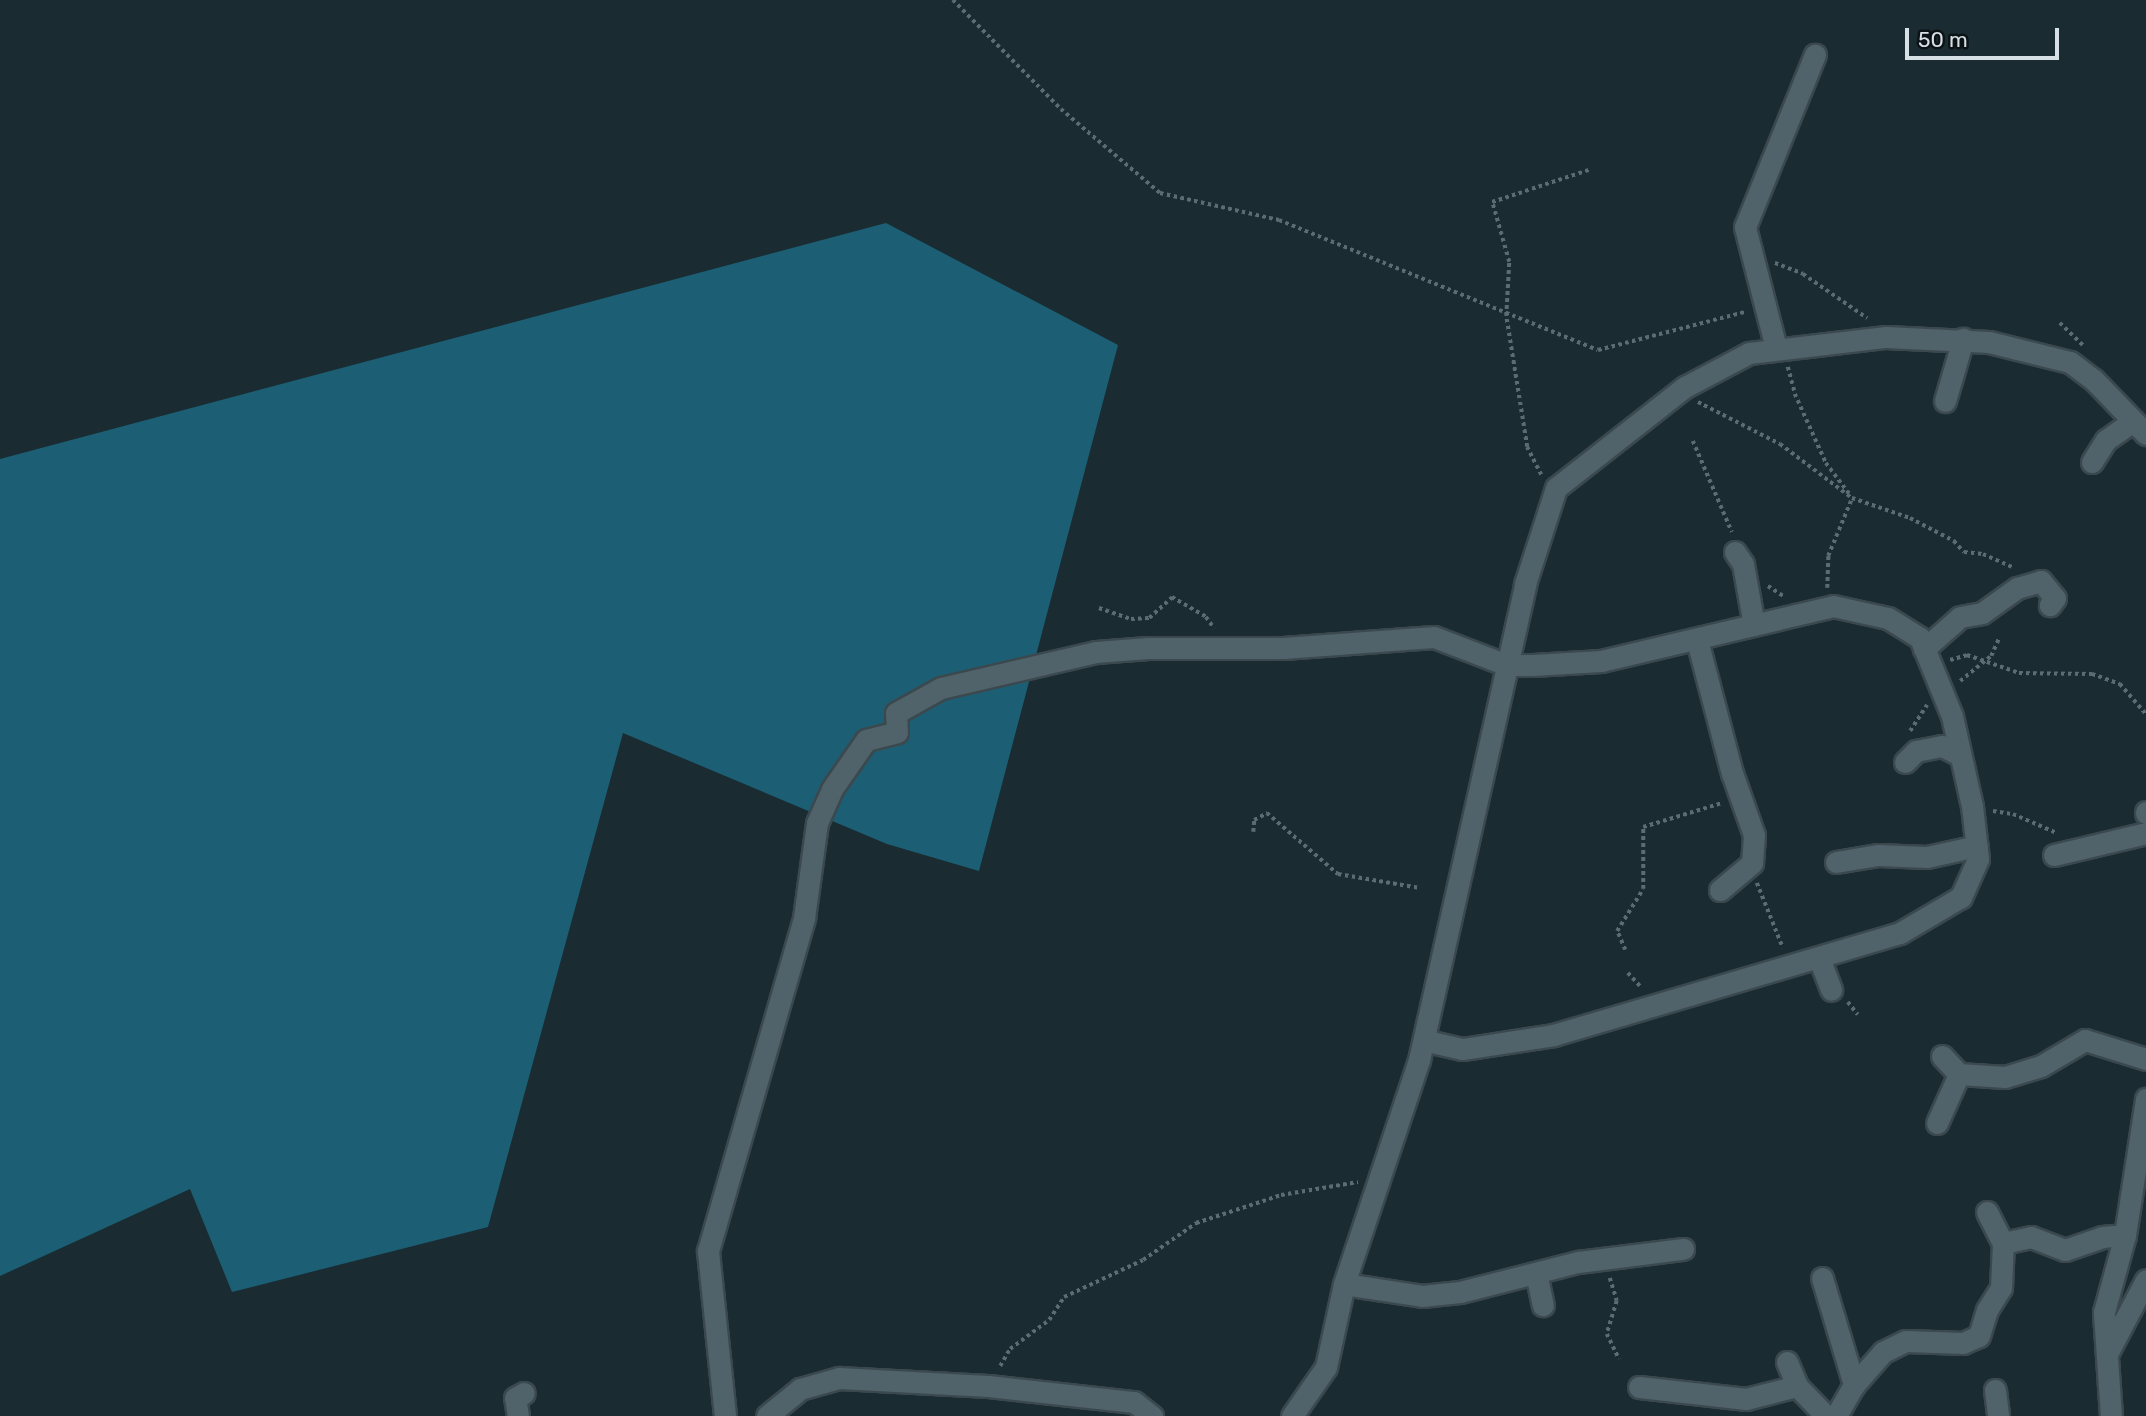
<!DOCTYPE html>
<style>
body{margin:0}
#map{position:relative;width:2146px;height:1416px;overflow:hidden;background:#1a2c32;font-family:Rubik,sans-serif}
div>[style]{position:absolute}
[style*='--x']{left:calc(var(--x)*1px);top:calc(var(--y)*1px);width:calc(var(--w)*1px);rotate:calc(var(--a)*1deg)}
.forest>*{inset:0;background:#1c5f74}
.path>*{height:3.5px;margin-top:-1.75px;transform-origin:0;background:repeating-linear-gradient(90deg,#5d6c72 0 3.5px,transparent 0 7px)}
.roads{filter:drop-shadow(2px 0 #3b494f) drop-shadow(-2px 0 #3b494f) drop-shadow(0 2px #3b494f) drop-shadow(0 -2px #3b494f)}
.minor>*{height:21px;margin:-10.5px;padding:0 10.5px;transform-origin:10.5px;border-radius:10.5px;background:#50626a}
span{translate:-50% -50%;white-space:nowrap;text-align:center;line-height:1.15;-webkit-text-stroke:7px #0b1316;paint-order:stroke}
.scale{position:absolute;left:1905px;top:28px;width:154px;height:32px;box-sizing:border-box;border:4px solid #d6e0e5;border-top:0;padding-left:9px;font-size:21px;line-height:24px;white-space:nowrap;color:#d6e0e5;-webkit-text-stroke:5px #0b1316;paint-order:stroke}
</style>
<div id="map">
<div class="forest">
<div style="clip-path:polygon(886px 223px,1118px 345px,979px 871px,887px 844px,623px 733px,488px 1227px,232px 1292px,190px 1189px,0 1276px,0 459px)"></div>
</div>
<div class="path">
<div style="--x:953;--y:0;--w:153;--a:45.3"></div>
<div style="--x:1061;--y:109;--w:130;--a:40.3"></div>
<div style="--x:1160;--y:193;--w:122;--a:12.8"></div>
<div style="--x:1279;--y:220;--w:344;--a:22.2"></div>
<div style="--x:1598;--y:350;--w:152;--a:-14.5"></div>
<div style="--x:1775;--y:263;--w:30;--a:21"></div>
<div style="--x:1803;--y:274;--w:78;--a:34.5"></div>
<div style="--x:2060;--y:323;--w:35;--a:44"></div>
<div style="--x:1788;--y:367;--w:28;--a:75"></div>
<div style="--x:1795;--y:394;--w:76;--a:65.8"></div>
<div style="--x:1826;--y:463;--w:39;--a:53"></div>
<div style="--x:1698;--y:402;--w:92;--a:27.1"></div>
<div style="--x:1780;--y:444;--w:90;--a:36.9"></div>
<div style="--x:1852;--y:498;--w:61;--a:19"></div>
<div style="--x:1910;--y:518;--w:50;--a:27.6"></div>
<div style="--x:1954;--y:541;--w:15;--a:48"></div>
<div style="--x:1964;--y:552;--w:19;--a:6"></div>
<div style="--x:1983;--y:554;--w:32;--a:24"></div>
<div style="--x:1693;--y:441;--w:99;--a:66.8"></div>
<div style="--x:1541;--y:475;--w:31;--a:-117"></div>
<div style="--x:1527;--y:447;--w:133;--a:-99.1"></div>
<div style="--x:1506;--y:316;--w:54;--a:-86.8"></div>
<div style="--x:1509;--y:262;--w:62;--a:-105.8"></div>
<div style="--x:1492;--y:202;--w:102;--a:-18.3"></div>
<div style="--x:1768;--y:586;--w:20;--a:33"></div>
<div style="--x:1827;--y:588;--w:32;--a:-88"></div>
<div style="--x:1828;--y:556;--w:63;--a:-67.5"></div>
<div style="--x:1099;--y:608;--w:34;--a:19"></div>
<div style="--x:1131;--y:619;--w:18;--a:-3"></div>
<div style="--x:1149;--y:618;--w:31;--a:-42"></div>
<div style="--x:1172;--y:597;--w:39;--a:30"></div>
<div style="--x:1206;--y:617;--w:14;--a:54"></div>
<div style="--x:1950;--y:660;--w:18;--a:-16"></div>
<div style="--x:1967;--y:655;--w:55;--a:19.1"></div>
<div style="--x:2019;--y:673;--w:73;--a:0.8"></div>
<div style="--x:2092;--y:674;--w:30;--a:20"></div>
<div style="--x:2120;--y:684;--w:40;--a:49"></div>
<div style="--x:1960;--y:681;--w:40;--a:-39"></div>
<div style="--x:1991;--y:656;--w:20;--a:-66"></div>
<div style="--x:1910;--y:731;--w:31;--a:-57"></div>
<div style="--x:1993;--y:811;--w:20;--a:9"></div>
<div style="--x:2013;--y:814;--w:48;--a:23.4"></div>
<div style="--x:1253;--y:832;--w:12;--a:-85"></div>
<div style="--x:1254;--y:820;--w:15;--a:-28"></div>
<div style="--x:1267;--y:813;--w:94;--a:40.7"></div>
<div style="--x:1338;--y:874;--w:83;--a:9.7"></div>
<div style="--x:1757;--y:883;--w:70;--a:68.2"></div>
<div style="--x:1625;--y:950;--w:21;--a:-113"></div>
<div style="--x:1617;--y:931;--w:49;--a:-58.2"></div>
<div style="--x:1643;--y:889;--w:62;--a:-90"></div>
<div style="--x:1643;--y:827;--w:83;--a:-16.9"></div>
<div style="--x:1628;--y:973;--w:19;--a:47"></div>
<div style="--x:1848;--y:1002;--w:16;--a:52"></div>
<div style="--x:1610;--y:1278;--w:24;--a:73"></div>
<div style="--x:1617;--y:1301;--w:34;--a:107"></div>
<div style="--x:1607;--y:1334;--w:28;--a:64"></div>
<div style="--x:1000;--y:1366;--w:20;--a:-60"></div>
<div style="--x:1010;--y:1349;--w:49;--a:-36.6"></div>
<div style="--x:1049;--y:1320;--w:27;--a:-57"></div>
<div style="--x:1064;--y:1297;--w:87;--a:-25.1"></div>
<div style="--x:1143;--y:1260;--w:65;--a:-34.9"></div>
<div style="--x:1196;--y:1223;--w:89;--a:-18.2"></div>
<div style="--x:1281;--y:1195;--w:78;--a:-9.6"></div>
</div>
<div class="roads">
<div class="minor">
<div style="--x:1776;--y:348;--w:125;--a:-104.4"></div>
<div style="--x:1745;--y:227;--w:186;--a:-67.9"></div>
<div style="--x:1945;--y:401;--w:65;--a:-73.8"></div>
<div style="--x:2092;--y:462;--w:26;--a:-58"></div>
<div style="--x:2106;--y:440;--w:32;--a:-35"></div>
<div style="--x:1735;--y:552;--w:14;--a:56"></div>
<div style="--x:1743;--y:564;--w:62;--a:79.8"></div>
<div style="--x:1697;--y:640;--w:138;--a:75.3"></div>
<div style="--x:1732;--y:773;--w:66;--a:70.5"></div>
<div style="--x:1754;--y:835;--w:28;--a:94"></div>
<div style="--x:1752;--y:863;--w:42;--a:139.8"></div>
<div style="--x:1924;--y:649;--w:48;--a:-41.6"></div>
<div style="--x:1960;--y:617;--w:22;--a:-10"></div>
<div style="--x:1982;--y:613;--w:43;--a:-35.5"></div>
<div style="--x:2017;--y:588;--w:25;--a:-16"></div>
<div style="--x:2041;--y:581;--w:22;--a:51"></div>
<div style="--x:2055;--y:598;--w:9;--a:126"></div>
<div style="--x:1905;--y:762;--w:16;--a:-45"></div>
<div style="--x:1916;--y:751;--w:26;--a:-11"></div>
<div style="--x:1942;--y:746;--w:20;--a:27"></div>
<div style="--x:2146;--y:812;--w:1;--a:90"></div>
<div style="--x:2054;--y:855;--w:95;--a:-13.4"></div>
<div style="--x:1836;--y:862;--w:43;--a:-9.5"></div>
<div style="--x:1878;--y:855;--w:49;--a:2.3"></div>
<div style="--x:1927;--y:857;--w:51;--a:-12.4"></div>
<div style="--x:1819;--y:958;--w:34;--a:69"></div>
<div style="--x:1942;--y:1056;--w:25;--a:47"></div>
<div style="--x:1937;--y:1123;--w:54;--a:-65.8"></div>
<div style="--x:1959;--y:1074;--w:46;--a:3.7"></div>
<div style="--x:2005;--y:1077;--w:38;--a:-17"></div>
<div style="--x:2041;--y:1066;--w:51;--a:-30.6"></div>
<div style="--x:2085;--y:1040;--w:64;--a:17.3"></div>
<div style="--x:1987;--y:1212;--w:35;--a:63"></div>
<div style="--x:1536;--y:1273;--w:33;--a:78"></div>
<div style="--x:1822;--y:1278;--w:112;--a:73.3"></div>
<div style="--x:1344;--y:1284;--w:79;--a:8.7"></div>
<div style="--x:1422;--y:1296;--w:38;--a:-6"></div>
<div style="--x:1460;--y:1292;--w:122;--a:-14.3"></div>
<div style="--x:1578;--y:1262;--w:106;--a:-7.1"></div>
<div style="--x:2108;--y:1352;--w:81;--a:-62.2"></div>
<div style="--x:1787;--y:1362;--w:26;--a:67"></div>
<div style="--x:1797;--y:1386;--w:42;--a:46"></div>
<div style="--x:1639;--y:1387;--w:108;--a:6.4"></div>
<div style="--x:1746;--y:1399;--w:53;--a:-14.3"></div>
<div style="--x:1995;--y:1390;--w:26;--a:83"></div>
<div style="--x:518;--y:1416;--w:18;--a:-99"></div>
<div style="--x:515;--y:1398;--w:10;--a:-29"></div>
<div style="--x:725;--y:1416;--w:166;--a:-95.9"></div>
<div style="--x:708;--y:1251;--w:347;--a:-73.9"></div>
<div style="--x:804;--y:918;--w:96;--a:-82.2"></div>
<div style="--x:817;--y:823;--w:37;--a:-66"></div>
<div style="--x:832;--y:789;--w:60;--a:-55.2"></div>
<div style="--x:866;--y:740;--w:32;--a:-14"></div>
<div style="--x:897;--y:732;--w:19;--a:-93"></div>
<div style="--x:896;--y:713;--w:51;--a:-29.1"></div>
<div style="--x:941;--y:688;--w:159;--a:-13.1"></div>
<div style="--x:1096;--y:652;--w:52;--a:-4.4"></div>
<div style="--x:1148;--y:648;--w:135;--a:0"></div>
<div style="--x:1283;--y:648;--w:151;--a:-4.2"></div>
<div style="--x:1434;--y:637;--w:78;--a:21"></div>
<div style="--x:1507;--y:665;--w:26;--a:0"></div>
<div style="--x:1533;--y:665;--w:68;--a:-3.4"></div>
<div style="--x:1601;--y:661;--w:238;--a:-13.3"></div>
<div style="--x:1833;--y:606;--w:56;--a:12.3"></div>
<div style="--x:1888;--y:618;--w:38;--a:32"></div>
<div style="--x:1920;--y:638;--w:84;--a:67.7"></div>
<div style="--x:1952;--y:716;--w:92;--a:77.5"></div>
<div style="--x:1972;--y:806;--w:53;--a:83.5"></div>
<div style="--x:1978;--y:859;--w:42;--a:114.1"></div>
<div style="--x:1961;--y:897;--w:71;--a:149.5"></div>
<div style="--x:1900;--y:933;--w:361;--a:163.6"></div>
<div style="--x:1554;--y:1035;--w:93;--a:171.3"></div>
<div style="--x:1462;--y:1049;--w:39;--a:-167"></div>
<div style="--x:767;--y:1416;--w:43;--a:-39.3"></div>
<div style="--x:800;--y:1389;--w:41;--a:-15.8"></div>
<div style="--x:839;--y:1378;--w:149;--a:3.1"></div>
<div style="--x:988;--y:1386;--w:147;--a:6.3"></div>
<div style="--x:1134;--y:1402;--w:23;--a:38"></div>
<div style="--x:1292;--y:1416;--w:60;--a:-55.2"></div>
<div style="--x:1326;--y:1367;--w:85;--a:-77.8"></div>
<div style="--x:1344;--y:1284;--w:236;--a:-71.5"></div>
<div style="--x:1419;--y:1060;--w:488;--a:-77.4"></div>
<div style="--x:1525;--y:584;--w:101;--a:-72.1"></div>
<div style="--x:1556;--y:488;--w:164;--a:-38.1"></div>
<div style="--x:1685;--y:387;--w:72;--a:-28"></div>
<div style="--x:1749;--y:353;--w:138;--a:-6.7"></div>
<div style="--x:1886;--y:337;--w:103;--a:2.8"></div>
<div style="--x:1989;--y:342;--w:83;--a:13.9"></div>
<div style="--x:2070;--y:362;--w:30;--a:37"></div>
<div style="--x:2094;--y:380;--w:75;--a:46.1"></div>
<div style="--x:1836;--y:1416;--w:36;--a:-60"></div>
<div style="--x:1854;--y:1385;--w:44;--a:-48.7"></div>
<div style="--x:1883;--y:1352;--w:25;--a:-26"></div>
<div style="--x:1906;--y:1341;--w:57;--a:2"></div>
<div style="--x:1963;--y:1343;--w:17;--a:-24"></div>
<div style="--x:1979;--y:1336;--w:27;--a:-73"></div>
<div style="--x:1987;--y:1310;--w:26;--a:-58"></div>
<div style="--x:2001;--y:1288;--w:45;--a:-87.5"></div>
<div style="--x:2003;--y:1243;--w:29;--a:-12"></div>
<div style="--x:2031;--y:1237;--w:36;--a:21"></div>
<div style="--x:2065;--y:1250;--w:39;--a:-19"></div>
<div style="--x:2102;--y:1237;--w:23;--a:-5"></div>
<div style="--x:2111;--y:1416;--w:104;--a:-93.9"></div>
<div style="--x:2104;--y:1312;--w:80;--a:-74.7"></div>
<div style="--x:2125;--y:1235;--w:138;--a:-81.2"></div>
</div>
</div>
<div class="scale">50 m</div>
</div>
